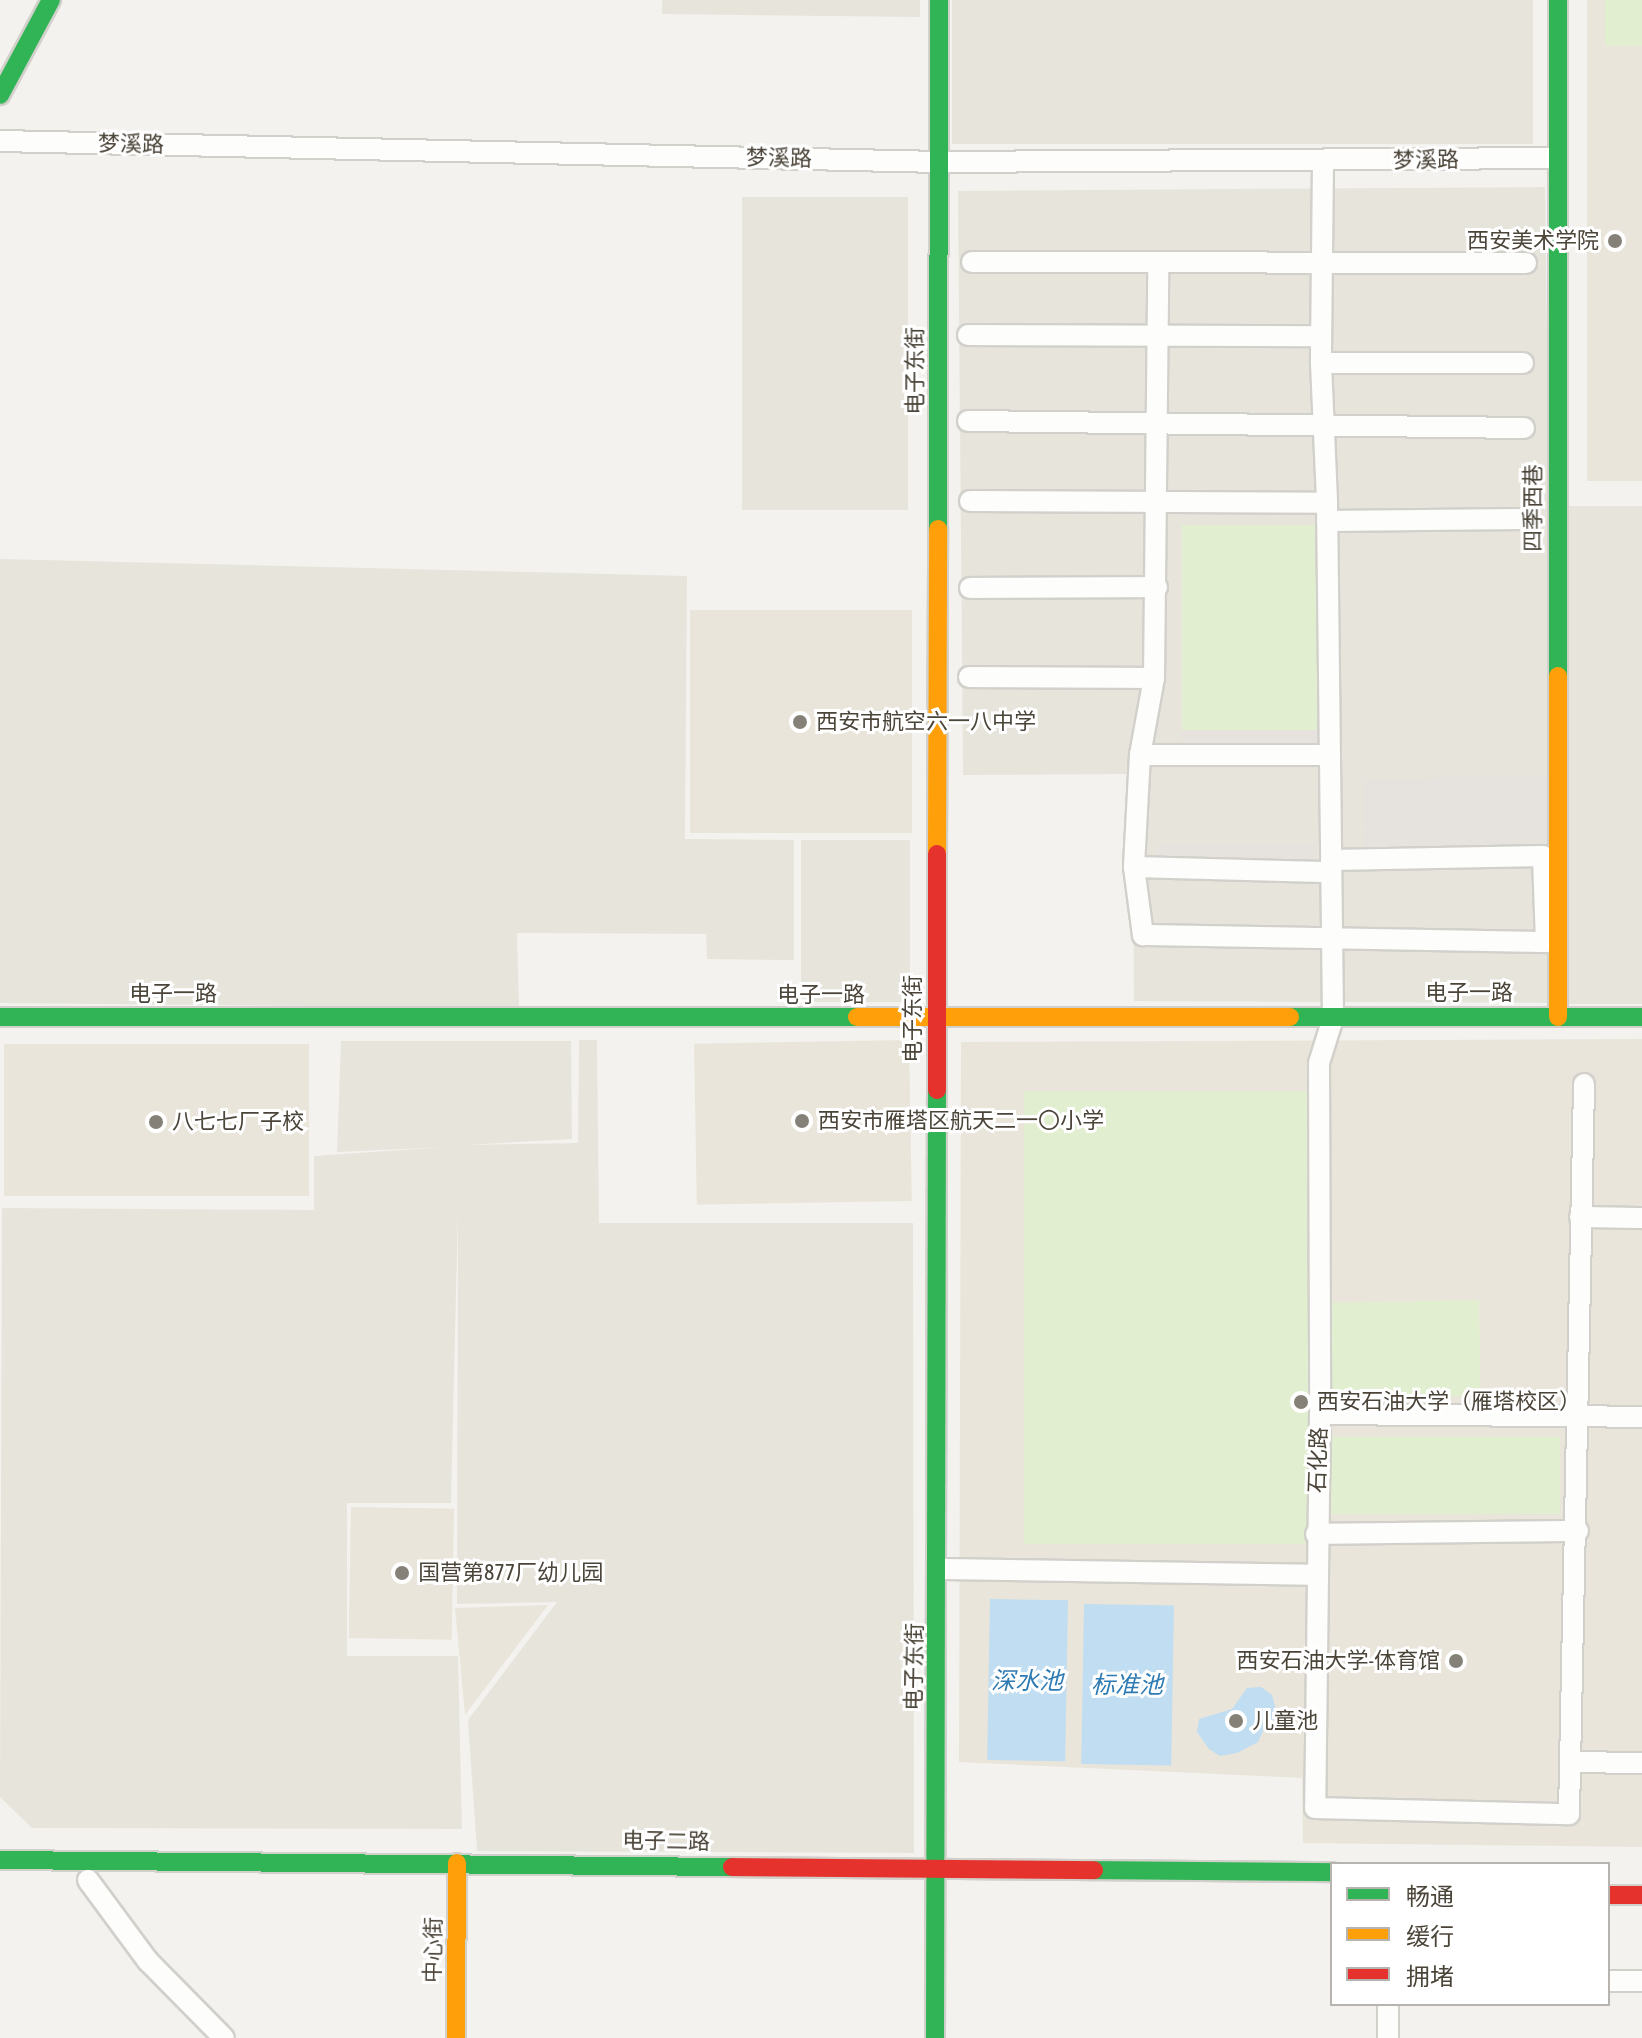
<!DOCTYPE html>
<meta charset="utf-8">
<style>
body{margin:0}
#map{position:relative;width:1642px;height:2038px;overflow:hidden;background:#f4f2ee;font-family:"Asap Condensed","Noto Sans SC",sans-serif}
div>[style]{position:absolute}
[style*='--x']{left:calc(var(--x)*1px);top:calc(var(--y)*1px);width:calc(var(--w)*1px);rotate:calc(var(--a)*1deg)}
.residential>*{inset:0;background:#e7e4dc;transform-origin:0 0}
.education>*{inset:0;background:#eae5da;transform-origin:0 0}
.green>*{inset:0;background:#e1eecf;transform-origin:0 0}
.parking>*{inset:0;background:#e6e3df;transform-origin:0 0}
.water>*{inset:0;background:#c0ddf1;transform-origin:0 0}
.roads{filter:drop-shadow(2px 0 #d2d0cb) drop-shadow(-2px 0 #d2d0cb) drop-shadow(0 2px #d2d0cb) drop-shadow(0 -2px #d2d0cb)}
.street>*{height:20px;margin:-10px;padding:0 10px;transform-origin:10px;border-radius:10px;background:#fdfdfc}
.fast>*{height:18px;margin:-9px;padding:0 9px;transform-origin:9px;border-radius:9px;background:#30b455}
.slow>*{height:18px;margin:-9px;padding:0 9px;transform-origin:9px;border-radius:9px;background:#ff9f0a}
.jam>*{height:18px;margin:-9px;padding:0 9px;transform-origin:9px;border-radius:9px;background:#e5322d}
.dots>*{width:22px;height:22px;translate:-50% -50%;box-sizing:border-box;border:4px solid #fff;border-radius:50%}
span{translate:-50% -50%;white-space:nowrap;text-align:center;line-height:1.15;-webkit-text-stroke:6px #fff;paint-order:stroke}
.street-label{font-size:22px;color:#4b4439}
.poi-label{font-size:22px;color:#4b4439}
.right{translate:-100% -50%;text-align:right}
.left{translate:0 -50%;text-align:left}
.water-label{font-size:24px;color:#2e7ab2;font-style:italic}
.legend{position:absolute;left:1330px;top:1862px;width:280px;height:144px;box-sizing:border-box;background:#fff;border:2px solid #b7b4b0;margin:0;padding:10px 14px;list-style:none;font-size:24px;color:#4b4439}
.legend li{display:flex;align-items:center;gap:16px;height:40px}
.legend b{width:40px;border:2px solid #b7b4b0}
</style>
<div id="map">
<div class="residential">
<div style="clip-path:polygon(662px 0,920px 0,920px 17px,662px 14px)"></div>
<div style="left:952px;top:0;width:581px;height:144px"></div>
<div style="clip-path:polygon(1545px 187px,1556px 1003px,1134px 1001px,1132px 774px,963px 775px,958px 191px)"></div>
<div style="left:908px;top:197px;width:313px;height:166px;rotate:90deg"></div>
<div style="left:1642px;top:506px;width:498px;height:75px;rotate:90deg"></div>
<div style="clip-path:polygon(0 559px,687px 576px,685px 839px,794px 840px,794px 960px,707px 959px,706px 934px,517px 933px,519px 1008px,0 1003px)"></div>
<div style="left:801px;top:840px;width:109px;height:162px"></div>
<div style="clip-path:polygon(579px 1040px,597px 1040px,599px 1223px,913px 1223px,914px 1853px,477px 1851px,468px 1720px,557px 1602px,457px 1604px,458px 1209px,451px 1503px,347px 1503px,347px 1656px,458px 1656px,462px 1829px,32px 1828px,0 1797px,2px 1208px,314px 1210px,314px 1156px,445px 1147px,337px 1152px,341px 1041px,571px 1041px,572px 1139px,464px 1145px,578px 1143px)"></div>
</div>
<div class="education">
<div style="left:1587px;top:0;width:55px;height:481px"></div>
<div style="left:690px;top:610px;width:222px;height:223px"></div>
<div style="clip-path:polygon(1642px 1039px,1642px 1847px,1303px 1843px,1302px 1778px,959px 1762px,961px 1042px)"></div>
<div style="left:909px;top:1040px;width:161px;height:215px;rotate:89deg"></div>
<div style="left:309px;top:1044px;width:152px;height:305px;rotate:90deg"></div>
<div style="left:351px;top:1507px;width:103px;height:131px;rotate:1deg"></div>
<div style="clip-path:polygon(548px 1605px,465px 1715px,455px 1608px)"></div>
</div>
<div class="green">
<div style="left:1605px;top:0;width:37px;height:46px"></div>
<div style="left:1318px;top:525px;width:205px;height:136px;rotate:90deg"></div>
<div style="left:1024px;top:1091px;width:285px;height:453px"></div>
<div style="left:1479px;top:1300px;width:96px;height:151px;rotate:89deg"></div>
<div style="left:1329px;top:1437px;width:231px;height:77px"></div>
</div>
<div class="parking">
<div style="left:1183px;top:730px;width:136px;height:22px"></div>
<div style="left:1549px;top:776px;width:70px;height:186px;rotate:89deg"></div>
<div style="left:1316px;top:845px;width:17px;height:158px;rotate:90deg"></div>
</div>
<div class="water">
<div style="left:990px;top:1599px;width:78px;height:161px;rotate:1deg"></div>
<div style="left:1084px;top:1604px;width:90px;height:160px;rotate:1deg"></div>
<div style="clip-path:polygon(1261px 1687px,1272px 1695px,1275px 1706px,1274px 1720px,1265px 1727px,1258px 1742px,1237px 1753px,1220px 1756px,1209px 1749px,1197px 1732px,1199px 1719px,1232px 1709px,1247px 1688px)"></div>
</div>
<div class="roads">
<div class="street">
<div style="--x:0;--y:141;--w:939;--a:1.28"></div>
<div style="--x:939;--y:162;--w:618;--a:-0.37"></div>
<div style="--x:1323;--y:162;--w:201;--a:90.6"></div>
<div style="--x:1321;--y:363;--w:140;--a:87.5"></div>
<div style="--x:1327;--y:503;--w:515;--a:89.33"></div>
<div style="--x:1333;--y:1018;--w:47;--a:107.3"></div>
<div style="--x:1319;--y:1063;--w:351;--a:89.8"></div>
<div style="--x:1320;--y:1414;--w:394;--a:90.7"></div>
<div style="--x:1315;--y:1808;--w:254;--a:1.4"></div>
<div style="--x:1569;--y:1814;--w:730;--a:-88.82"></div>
<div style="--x:972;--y:262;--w:554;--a:0.1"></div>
<div style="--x:968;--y:335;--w:353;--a:0.2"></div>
<div style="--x:1321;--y:363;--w:202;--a:0"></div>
<div style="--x:968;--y:421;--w:556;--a:0.72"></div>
<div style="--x:970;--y:501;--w:357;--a:0.3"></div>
<div style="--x:1327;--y:521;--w:196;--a:-0.6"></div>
<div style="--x:970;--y:588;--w:187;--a:-0.3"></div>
<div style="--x:969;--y:677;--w:185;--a:0.3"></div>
<div style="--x:1140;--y:755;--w:78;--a:-79.7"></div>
<div style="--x:1154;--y:678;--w:415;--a:-89.4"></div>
<div style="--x:1330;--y:755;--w:190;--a:180"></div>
<div style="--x:1140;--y:755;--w:112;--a:93.1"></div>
<div style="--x:1134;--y:867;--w:69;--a:82.5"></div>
<div style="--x:1143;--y:935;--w:403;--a:1"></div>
<div style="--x:1546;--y:942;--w:86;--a:-92"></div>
<div style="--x:1543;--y:856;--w:212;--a:178.9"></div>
<div style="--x:1134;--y:867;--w:197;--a:1.5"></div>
<div style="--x:1580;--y:1217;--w:62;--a:0.9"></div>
<div style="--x:1320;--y:1414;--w:322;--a:0.5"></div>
<div style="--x:1316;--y:1534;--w:262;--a:-0.7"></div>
<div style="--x:939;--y:1569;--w:378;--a:0.9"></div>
<div style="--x:1570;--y:1762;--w:72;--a:0.8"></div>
<div style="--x:88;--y:1880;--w:101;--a:53.5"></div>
<div style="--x:148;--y:1961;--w:108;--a:45.4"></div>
<div style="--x:1608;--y:1981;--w:34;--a:0"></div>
<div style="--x:1388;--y:2004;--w:34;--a:90"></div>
</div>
<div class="fast">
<div style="--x:1558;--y:0;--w:676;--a:90"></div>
<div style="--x:0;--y:95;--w:108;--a:-61.8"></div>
<div style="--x:938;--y:529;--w:529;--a:-89.89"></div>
<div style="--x:0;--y:1017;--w:857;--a:0"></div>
<div style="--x:1290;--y:1017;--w:352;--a:0"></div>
<div style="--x:0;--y:1860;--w:732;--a:0.55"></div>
<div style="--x:1094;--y:1870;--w:238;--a:0.5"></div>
<div style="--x:935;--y:2038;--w:948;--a:-89.88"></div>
</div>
<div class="slow">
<div style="--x:1558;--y:676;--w:341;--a:90"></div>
<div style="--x:937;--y:854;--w:325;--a:-89.8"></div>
<div style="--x:857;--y:1017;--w:433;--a:0"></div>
<div style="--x:456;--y:2038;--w:175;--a:-89.7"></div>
</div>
<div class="jam">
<div style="--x:937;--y:1090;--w:236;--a:-90"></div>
<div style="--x:732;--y:1867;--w:362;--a:0.5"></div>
<div style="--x:1608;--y:1895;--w:34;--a:0"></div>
</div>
</div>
<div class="dots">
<div style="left:1615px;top:241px;background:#868178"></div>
<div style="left:800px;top:722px;background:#868178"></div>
<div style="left:802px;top:1121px;background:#868178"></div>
<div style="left:156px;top:1122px;background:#868178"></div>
<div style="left:1301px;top:1402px;background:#868178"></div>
<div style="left:402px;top:1573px;background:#868178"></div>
<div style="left:1456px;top:1661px;background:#868178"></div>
<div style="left:1236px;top:1721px;background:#868178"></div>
</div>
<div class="street-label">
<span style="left:131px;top:144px;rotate:1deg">梦溪路</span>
<span style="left:779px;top:158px;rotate:1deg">梦溪路</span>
<span style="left:1426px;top:160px;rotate:-1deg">梦溪路</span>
<span style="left:915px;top:371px;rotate:-90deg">电子东街</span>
<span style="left:1533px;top:508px;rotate:-90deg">四季西巷</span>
<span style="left:1469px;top:993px">电子一路</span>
<span style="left:173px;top:994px">电子一路</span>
<span style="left:821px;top:995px">电子一路</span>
<span style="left:913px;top:1019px;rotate:-90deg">电子东街</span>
<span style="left:1318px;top:1460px;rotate:-88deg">石化路</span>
<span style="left:914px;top:1667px;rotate:-89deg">电子东街</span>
<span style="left:666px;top:1841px;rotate:1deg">电子二路</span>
<span style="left:433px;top:1950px;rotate:-89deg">中心街</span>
</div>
<div class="poi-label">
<span class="right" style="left:1599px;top:241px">西安美术学院</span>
<span class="left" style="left:816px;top:722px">西安市航空六一八中学</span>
<span class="left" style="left:818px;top:1121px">西安市雁塔区航天二一〇小学</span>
<span class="left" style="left:172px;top:1122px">八七七厂子校</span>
<span class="left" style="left:1317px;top:1402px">西安石油大学（雁塔校区）</span>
<span class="left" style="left:418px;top:1573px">国营第877厂幼儿园</span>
<span class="right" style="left:1440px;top:1661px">西安石油大学-体育馆</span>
<span class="left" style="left:1252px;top:1721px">儿童池</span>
</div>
<div class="water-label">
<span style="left:1027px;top:1681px">深水池</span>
<span style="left:1127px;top:1685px">标准池</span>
</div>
<ul class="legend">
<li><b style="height:10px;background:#30b455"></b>畅通</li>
<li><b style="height:10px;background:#ff9f0a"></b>缓行</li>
<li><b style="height:10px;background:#e5322d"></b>拥堵</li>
</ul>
</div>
